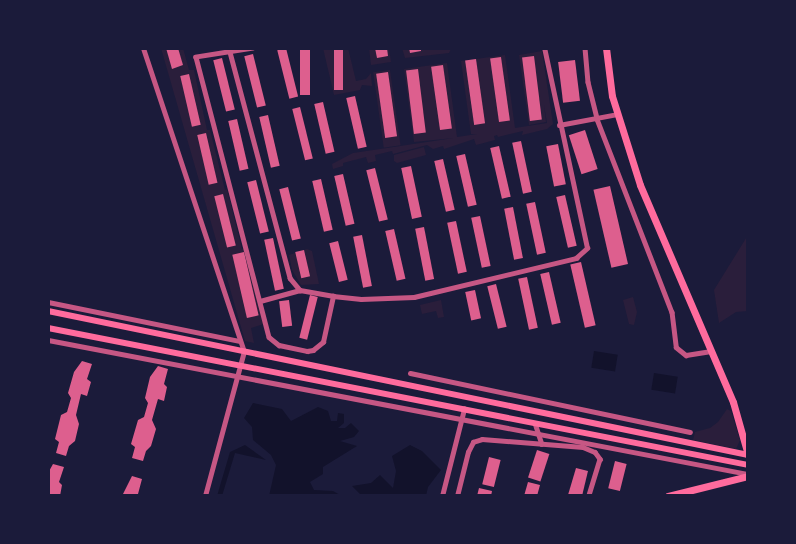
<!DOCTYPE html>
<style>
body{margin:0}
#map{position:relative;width:796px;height:544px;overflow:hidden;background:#1b1b3a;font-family:Helvetica,sans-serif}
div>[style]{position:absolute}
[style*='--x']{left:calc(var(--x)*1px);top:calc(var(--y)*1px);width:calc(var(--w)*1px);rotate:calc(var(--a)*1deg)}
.green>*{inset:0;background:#2a1e3b;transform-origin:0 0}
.water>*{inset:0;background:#12122b;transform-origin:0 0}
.building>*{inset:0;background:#dd5f8e;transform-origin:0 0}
.minor>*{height:4.5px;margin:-2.25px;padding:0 2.25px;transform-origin:2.25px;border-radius:2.25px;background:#c65784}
.tertiary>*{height:5px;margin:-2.5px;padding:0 2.5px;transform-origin:2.5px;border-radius:2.5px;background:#c65784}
.secondary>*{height:6px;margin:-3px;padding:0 3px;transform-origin:3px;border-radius:3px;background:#ff6b9d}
.primary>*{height:7px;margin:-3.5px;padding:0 3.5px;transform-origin:3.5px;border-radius:3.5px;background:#ff6b9d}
span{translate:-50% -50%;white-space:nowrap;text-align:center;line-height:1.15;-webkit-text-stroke:5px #1b1b3a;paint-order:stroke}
.frame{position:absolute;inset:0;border:50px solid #1b1b3a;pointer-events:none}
</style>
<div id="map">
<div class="green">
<div style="clip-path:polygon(161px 48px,183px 48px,189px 70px,194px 70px,207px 130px,210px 130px,225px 190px,227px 189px,242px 249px,245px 249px,264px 324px,251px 328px,254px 343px,245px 341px)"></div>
<div style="clip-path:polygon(323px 48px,348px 48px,356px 81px,366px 79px,371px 73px,372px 86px,362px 85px,360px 90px,334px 95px)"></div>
<div style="clip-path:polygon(369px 48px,389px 48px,391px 62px,371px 65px)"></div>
<div style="clip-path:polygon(402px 48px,451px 48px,451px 49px,449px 53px,405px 58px)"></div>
<div style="clip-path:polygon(542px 51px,553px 124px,547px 129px,522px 135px,523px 131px,498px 137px,497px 135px,494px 136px,495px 140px,476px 145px,474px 139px,444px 149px,443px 146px,433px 149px,427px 145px,393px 154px,392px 151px,375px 155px,376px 161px,368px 163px,366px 157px,343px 163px,343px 166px,333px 169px,332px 164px,353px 153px,454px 138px,414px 142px,404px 69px,447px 63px,457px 137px,477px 134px,471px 134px,461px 61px,505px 55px,515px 128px,547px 123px,544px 105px,546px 122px,529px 125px,519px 55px)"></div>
<div style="left:390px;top:70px;width:76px;height:17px;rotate:82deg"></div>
<div style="clip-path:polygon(424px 147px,426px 155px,397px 163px,394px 161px,394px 155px)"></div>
<div style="clip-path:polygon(748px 235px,748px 311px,736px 312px,719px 323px,714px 290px)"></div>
<div style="clip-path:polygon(307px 249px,312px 251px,319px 284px,301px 285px,292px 270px,289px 255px)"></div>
<div style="clip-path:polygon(633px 297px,637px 312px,634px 325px,629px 324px,623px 300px)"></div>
<div style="clip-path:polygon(441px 300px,444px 317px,438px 318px,436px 311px,422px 314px,420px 305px)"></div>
<div style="clip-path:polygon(727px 409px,731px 411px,740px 440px,736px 449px,693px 440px,695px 432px,710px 428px,718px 422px)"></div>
</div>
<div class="water">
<div style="left:594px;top:351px;width:24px;height:17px;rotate:9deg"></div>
<div style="left:654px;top:373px;width:24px;height:17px;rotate:9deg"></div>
<div style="clip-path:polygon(253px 403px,282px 409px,291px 421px,318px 407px,328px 411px,331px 421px,337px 421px,338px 413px,344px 414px,344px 423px,338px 428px,345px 428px,351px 423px,359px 431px,354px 437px,340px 441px,357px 446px,323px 467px,323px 474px,310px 482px,314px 490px,333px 491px,342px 496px,269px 496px,276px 465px,271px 455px,253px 440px,252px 427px,244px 418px)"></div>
<div style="clip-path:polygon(245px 445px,266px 460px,235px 453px,222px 496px,217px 496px,230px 452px)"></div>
<div style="clip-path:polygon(410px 445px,422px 451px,441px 470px,428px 487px,426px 496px,362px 496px,352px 486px,371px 483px,380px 475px,393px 488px,396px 471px,392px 456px)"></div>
</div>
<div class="building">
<div style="clip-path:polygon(166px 48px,178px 48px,183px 65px,172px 69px)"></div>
<div style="left:286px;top:48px;width:50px;height:9px;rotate:76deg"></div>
<div style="left:300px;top:48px;width:10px;height:47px"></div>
<div style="left:334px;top:48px;width:9px;height:42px"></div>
<div style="clip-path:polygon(375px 48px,387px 48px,388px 56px,377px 58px)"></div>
<div style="clip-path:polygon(409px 48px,421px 48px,421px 51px,410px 53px)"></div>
<div style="left:253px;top:54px;width:53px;height:9px;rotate:76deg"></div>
<div style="left:534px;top:56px;width:64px;height:12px;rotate:83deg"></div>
<div style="left:501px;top:57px;width:64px;height:11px;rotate:82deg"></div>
<div style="left:222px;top:58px;width:53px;height:9px;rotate:76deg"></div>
<div style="left:476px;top:59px;width:65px;height:11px;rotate:82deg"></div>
<div style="left:575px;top:60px;width:41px;height:17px;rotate:83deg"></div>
<div style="left:443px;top:65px;width:64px;height:12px;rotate:82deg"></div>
<div style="left:418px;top:69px;width:64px;height:12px;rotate:83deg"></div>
<div style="left:388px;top:72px;width:65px;height:12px;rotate:82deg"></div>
<div style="left:189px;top:74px;width:52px;height:9px;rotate:77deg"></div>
<div style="left:355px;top:96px;width:52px;height:9px;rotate:77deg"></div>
<div style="left:323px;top:102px;width:51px;height:9px;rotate:77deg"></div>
<div style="left:300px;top:107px;width:53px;height:8px;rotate:76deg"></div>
<div style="left:268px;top:115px;width:52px;height:9px;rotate:77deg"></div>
<div style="left:237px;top:119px;width:51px;height:9px;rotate:77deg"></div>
<div style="left:585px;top:130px;width:41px;height:17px;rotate:72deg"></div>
<div style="left:206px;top:133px;width:51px;height:9px;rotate:77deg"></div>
<div style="left:521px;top:141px;width:52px;height:9px;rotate:78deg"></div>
<div style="left:558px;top:144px;width:41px;height:12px;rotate:79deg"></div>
<div style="left:499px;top:146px;width:52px;height:9px;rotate:77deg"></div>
<div style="left:465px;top:154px;width:52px;height:9px;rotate:77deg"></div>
<div style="left:443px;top:159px;width:52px;height:9px;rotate:77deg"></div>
<div style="left:411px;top:166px;width:52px;height:10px;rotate:78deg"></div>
<div style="left:375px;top:168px;width:53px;height:9px;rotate:76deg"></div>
<div style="left:343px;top:174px;width:51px;height:9px;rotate:77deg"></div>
<div style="left:321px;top:179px;width:52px;height:9px;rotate:77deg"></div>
<div style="left:256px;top:180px;width:53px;height:9px;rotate:76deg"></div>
<div style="left:610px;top:186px;width:80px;height:17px;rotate:77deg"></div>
<div style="left:288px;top:187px;width:53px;height:9px;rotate:76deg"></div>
<div style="left:223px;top:194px;width:53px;height:9px;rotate:76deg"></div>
<div style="left:565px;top:195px;width:52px;height:9px;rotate:77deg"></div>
<div style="left:535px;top:202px;width:52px;height:9px;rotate:78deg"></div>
<div style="left:513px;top:207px;width:52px;height:9px;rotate:79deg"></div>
<div style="left:480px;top:216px;width:51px;height:9px;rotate:78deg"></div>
<div style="left:456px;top:221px;width:52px;height:9px;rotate:78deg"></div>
<div style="left:424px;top:227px;width:53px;height:9px;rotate:79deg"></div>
<div style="left:394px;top:229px;width:51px;height:9px;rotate:77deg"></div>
<div style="left:362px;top:235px;width:52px;height:9px;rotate:79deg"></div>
<div style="left:273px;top:238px;width:52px;height:9px;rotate:78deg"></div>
<div style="left:338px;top:241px;width:40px;height:9px;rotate:76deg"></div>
<div style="left:304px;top:250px;width:27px;height:9px;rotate:77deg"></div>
<div style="left:244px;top:252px;width:65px;height:12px;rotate:77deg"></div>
<div style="left:581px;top:262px;width:65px;height:11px;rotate:77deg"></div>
<div style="left:549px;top:272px;width:52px;height:9px;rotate:77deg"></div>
<div style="left:527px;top:277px;width:52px;height:9px;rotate:78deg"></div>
<div style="left:496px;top:284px;width:44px;height:9px;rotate:76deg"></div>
<div style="left:475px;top:290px;width:29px;height:10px;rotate:78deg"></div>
<div style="left:310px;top:295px;width:8px;height:44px;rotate:14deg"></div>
<div style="left:289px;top:300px;width:26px;height:10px;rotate:83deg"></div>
<div style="clip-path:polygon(82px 361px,92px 364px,87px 379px,91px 382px,87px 396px,81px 394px,76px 415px,79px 424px,75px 441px,69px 446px,66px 456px,56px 453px,59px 442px,55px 439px,61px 415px,67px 412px,71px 398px,68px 393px,74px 372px)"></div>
<div style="clip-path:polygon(158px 366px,168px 369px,164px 384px,167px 387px,164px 401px,158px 399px,152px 420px,156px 429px,151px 446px,146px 451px,143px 461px,132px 458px,135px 447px,131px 444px,138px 420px,144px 417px,148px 403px,145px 398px,150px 377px)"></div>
<div style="left:537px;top:450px;width:13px;height:29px;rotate:18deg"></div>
<div style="left:489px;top:457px;width:12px;height:28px;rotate:14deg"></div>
<div style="left:615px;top:461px;width:12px;height:28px;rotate:14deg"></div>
<div style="clip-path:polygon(53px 464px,64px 467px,59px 482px,62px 485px,60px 496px,48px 496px,48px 473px)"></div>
<div style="clip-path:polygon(576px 468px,588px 471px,582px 496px,568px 495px)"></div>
<div style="clip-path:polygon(132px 476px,142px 479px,138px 494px,140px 496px,122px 496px)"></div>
<div style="clip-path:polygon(528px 482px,540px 485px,537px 496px,524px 496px)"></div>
<div style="clip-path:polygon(479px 488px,492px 491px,491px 496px,477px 496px)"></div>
</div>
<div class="minor">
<div style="--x:253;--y:48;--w:58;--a:171"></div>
<div style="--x:196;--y:57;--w:289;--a:75.4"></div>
<div style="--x:269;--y:337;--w:13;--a:39"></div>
<div style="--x:279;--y:345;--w:29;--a:12"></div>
<div style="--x:307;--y:351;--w:6;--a:-9"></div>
<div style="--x:313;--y:350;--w:13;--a:-39"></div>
<div style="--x:323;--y:342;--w:47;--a:-77.7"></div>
<div style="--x:333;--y:296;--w:28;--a:6"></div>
<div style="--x:361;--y:299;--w:53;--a:-2.2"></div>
<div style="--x:414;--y:297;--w:167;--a:-13.5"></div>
<div style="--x:576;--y:258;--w:15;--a:-42"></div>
<div style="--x:587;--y:248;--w:205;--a:-102.1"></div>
<div style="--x:585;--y:48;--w:34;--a:85"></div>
<div style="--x:588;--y:82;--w:38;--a:76"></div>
<div style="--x:597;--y:119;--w:207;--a:68.8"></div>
<div style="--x:672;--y:312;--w:35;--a:83"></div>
<div style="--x:676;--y:347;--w:13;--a:39"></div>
<div style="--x:686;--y:355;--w:25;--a:-9"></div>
<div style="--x:230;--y:52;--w:234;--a:75.1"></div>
<div style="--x:290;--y:278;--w:16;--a:50"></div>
<div style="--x:559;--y:125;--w:60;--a:-10.6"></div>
<div style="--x:260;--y:301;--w:41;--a:-15.4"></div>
<div style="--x:300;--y:290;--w:34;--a:10"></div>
<div style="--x:535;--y:423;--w:22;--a:72"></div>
<div style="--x:442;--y:496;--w:90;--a:-75.8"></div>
<div style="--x:457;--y:496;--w:45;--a:-76"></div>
<div style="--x:468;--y:452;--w:11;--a:-63"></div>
<div style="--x:473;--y:442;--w:9;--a:-18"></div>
<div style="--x:482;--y:439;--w:101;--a:4.5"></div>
<div style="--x:583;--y:447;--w:13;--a:23"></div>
<div style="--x:595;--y:452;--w:9;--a:54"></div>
<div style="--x:600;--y:459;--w:39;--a:107"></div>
</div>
<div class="tertiary">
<div style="--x:143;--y:48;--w:319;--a:71.6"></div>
<div style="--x:244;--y:351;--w:150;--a:105.1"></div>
<div style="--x:48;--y:302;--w:196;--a:11.5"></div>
<div style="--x:48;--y:340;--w:713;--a:10.84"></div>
<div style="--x:410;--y:373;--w:286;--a:11.9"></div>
</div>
<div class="secondary">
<div style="--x:48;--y:311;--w:715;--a:11.62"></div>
<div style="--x:48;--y:328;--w:713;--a:11.07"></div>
</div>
<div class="primary">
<div style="--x:606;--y:48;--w:48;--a:82.9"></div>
<div style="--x:612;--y:96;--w:93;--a:72.5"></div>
<div style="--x:640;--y:185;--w:236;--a:66.8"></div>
<div style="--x:733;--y:402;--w:55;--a:74.2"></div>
<div style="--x:668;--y:496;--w:82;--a:-14"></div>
</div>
<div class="frame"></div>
</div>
